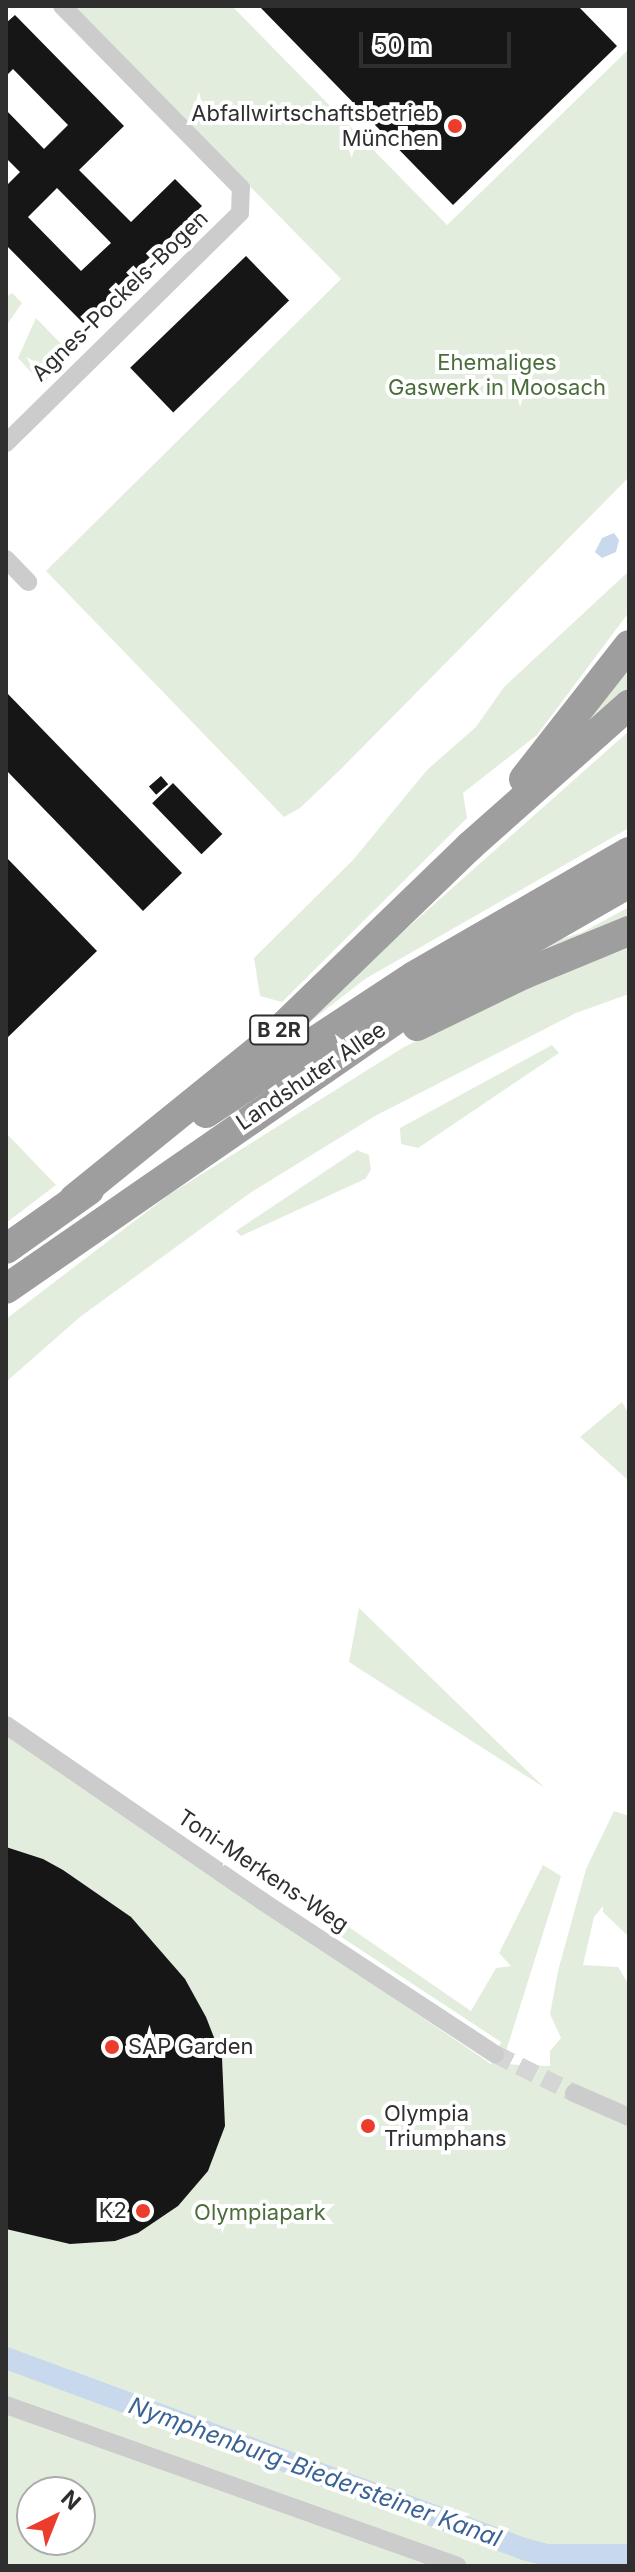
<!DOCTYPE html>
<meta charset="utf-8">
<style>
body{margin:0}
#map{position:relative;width:635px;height:2572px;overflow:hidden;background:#fff;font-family:Inter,sans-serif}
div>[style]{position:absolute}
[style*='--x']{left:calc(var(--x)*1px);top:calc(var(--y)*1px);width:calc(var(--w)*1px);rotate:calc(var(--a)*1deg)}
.green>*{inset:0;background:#e3eddd}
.water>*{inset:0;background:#c8d9ed}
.stream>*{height:6px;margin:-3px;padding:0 3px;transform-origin:3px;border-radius:3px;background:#c8d9ed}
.canal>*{height:22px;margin:-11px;padding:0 11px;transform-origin:11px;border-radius:11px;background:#c8d9ed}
.building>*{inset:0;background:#161616;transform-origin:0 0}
.minor-tunnel>*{height:18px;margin-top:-9px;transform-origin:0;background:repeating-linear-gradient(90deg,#d5d5d5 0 18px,transparent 0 27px)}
.minor>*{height:18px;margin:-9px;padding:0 9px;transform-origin:9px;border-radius:9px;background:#ccc}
.trunk>*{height:30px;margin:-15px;padding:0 15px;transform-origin:15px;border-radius:15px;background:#9e9e9e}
.dots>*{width:22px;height:22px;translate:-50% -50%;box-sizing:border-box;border:4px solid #fff;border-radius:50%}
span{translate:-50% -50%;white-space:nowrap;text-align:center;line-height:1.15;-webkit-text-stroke:8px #fff;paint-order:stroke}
.shield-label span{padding:2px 6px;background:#fff;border:2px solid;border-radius:6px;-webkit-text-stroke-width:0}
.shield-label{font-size:20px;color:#2f2f2f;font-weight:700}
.poi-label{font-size:22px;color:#2f2f2f}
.right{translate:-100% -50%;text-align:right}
.left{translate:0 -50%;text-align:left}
.street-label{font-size:22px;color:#2f2f2f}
.park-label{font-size:22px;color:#4a6d3b}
.water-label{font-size:24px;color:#3a6395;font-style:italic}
.frame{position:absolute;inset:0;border:8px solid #2f2f2f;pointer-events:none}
.north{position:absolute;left:16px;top:2476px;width:80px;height:80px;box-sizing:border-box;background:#fff;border:2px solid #acacac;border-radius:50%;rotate:43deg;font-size:22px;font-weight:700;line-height:32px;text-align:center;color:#2f2f2f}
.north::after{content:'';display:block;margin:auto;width:28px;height:36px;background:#eb3c2c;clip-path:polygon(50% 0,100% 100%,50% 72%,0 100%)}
.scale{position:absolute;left:359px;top:32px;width:152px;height:36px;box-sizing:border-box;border:4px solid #2f2f2f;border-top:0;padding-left:10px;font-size:24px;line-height:28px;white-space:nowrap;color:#2f2f2f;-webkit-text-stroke:6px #fff;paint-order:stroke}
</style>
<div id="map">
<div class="green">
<div style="clip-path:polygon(73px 6px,232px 6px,447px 225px,629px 49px,629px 477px,340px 770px,300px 808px,284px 817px,46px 571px,341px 279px)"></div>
<div style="clip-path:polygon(12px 293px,22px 303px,6px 326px,6px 297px)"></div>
<div style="clip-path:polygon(36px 318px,72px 355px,42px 384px,18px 358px)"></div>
<div style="clip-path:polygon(629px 571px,629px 612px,537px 735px,463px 793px,467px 818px,282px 1002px,260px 996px,254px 958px,353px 860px,427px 770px,476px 727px,504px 687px)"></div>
<div style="clip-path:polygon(629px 664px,629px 689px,560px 756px)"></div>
<div style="clip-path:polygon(629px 731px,629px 828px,365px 979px,292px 1036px,360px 970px)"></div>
<div style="clip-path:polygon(629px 907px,629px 919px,523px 962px,548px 943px,581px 933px)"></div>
<div style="clip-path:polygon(629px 948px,629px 994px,576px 1013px,375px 1116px,250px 1193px,80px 1317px,6px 1382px,6px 1319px,170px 1194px,404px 1047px,564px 971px)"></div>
<div style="clip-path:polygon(552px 1045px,559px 1053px,418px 1148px,401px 1144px,400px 1128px)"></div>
<div style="clip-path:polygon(6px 1133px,56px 1185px,6px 1223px)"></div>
<div style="clip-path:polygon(357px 1150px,369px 1155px,371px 1170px,365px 1179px,241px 1236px,236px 1231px)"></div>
<div style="clip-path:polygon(622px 1402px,629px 1414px,629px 1481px,580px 1437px)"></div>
<div style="clip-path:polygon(359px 1608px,545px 1788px,349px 1662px)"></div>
<div style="clip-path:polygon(evenodd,6px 1735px,491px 2064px,501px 2042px,320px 1923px,324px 1910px,471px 2011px,496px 1968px,511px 1966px,499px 1953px,543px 1865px,561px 1876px,502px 2064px,550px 2066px,550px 2051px,561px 2038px,550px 2014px,558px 1971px,586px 1869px,614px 1811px,629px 1816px,629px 1937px,603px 1912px,603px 1906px,594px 1917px,583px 1965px,618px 1967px,629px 1985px,629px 2566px,13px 2566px,6px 2563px,6px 1735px,32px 2492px,80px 2492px,80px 2540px,32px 2540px,32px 2492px)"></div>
</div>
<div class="water">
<div style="clip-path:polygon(614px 533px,619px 540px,616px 552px,602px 558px,595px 552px,602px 538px)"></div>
</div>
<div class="stream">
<div style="--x:573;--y:2555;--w:19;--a:35"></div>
</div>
<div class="canal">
<div style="--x:6;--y:2358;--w:552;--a:20.24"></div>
<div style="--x:524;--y:2549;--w:23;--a:15"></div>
<div style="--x:546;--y:2555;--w:83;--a:0"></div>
</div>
<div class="building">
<div style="clip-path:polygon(259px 6px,578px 6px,617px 46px,453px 205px)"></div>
<div style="clip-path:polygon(evenodd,15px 15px,124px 126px,79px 170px,131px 222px,175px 179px,202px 206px,83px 323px,6px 245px,6px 186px,20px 172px,6px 158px,6px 110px,44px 149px,68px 125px,13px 69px,6px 76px,6px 23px,15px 15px,57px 188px,111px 243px,81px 271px,28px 217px,57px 188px)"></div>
<div style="left:246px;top:256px;width:62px;height:161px;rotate:46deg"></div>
<div style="clip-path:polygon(6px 692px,182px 873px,143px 911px,6px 770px)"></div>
<div style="left:161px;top:776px;width:11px;height:16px;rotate:49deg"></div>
<div style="left:173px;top:783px;width:71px;height:29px;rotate:46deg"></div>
<div style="clip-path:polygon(6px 857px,97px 951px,6px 1039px)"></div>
<div style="clip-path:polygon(6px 1847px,43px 1859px,63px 1870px,131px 1917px,185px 1979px,206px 2017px,222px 2058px,225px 2126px,208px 2171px,178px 2206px,138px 2233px,115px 2241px,70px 2244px,6px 2229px)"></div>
</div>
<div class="minor-tunnel">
<div style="--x:495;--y:2054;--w:88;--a:26.3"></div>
</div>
<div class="minor">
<div style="--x:6;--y:443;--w:328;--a:-44.5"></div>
<div style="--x:240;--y:213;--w:25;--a:-88"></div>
<div style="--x:241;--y:188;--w:255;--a:-134.5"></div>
<div style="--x:6;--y:559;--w:32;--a:46"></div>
<div style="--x:6;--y:1725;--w:311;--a:34.5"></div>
<div style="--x:262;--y:1901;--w:279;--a:33.3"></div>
<div style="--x:574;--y:2093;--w:60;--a:23.6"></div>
<div style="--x:6;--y:2405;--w:479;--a:19.6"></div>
</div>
<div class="trunk">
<div style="--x:524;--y:779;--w:170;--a:-51.9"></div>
<div style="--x:417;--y:1026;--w:119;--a:-25.9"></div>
<div style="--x:524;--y:974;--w:113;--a:-22.3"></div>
<div style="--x:206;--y:1113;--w:249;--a:-33.4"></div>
<div style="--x:414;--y:976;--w:248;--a:-30"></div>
<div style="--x:74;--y:1199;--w:245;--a:-39"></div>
<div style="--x:264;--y:1045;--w:286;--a:-44"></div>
<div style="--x:470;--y:846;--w:213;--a:-41.6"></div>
<div style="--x:6;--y:1249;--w:102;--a:-35.4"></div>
<div style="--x:6;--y:1289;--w:501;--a:-34.67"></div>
<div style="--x:418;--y:1004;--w:243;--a:-29.8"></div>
</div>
<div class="dots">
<div style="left:455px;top:126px;background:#eb3c2c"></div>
<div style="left:112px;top:2047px;background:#eb3c2c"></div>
<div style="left:368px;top:2126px;background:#eb3c2c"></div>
<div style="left:143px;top:2211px;background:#eb3c2c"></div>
</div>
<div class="shield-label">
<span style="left:279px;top:1030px">B 2R</span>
</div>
<div class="poi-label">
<span class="right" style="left:439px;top:126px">Abfallwirtschaftsbetrieb<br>München</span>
<span class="left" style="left:128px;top:2047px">SAP Garden</span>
<span class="left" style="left:384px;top:2126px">Olympia<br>Triumphans</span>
<span class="right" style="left:127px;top:2211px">K2</span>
</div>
<div class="street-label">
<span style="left:120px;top:296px;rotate:-44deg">Agnes-Pockels-Bogen</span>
<span style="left:311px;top:1076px;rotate:-34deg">Landshuter Allee</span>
<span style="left:263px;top:1871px;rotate:34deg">Toni-Merkens-Weg</span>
</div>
<div class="park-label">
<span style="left:497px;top:375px">Ehemaliges<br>Gaswerk in Moosach</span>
<span style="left:260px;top:2213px">Olympiapark</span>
</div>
<div class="water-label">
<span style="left:315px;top:2472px;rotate:20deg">Nymphenburg-Biedersteiner Kanal</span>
</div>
<div class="frame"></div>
<div class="north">N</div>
<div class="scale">50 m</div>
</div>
